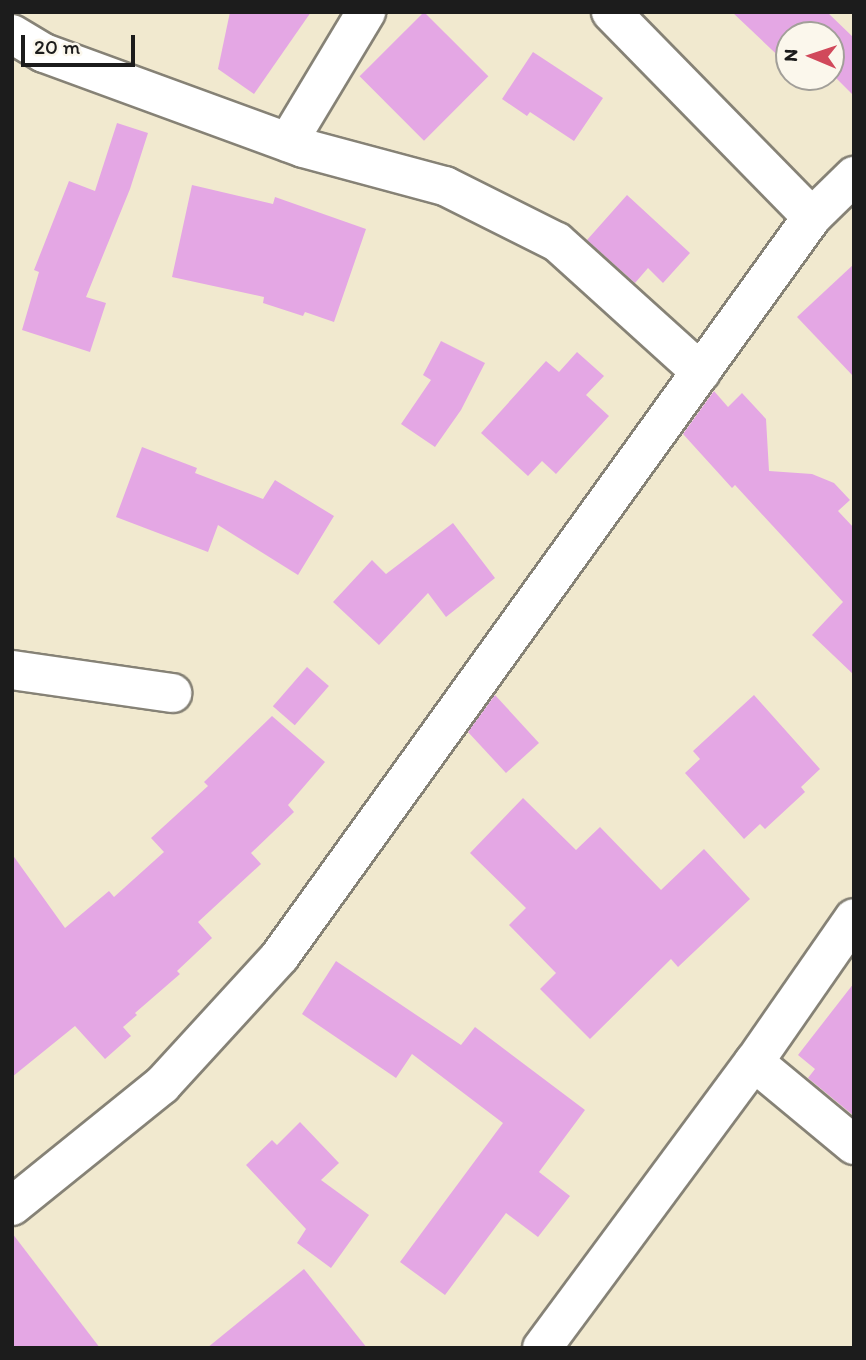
<!DOCTYPE html>
<style>
body{margin:0}
#map{position:relative;width:866px;height:1360px;overflow:hidden;background:#f1e9cf;font-family:Itim,sans-serif}
div>[style]{position:absolute}
[style*='--x']{left:calc(var(--x)*1px);top:calc(var(--y)*1px);width:calc(var(--w)*1px);rotate:calc(var(--a)*1deg)}
.building>*{inset:0;background:#e4a7e4;transform-origin:0 0}
.roads{filter:drop-shadow(2px 0 #868276) drop-shadow(-2px 0 #868276) drop-shadow(0 2px #868276) drop-shadow(0 -2px #868276)}
.street>*{height:38px;margin:-19px;padding:0 19px;transform-origin:19px;border-radius:19px;background:#fff}
.secondary>*{height:38px;margin:-19px;padding:0 19px;transform-origin:19px;border-radius:19px;background:#fff}
span{translate:-50% -50%;white-space:nowrap;text-align:center;line-height:1.15;-webkit-text-stroke:7px #fbf7ec;paint-order:stroke}
.frame{position:absolute;inset:0;border:14px solid #1c1c1c;pointer-events:none}
.north{position:absolute;left:775px;top:21px;width:70px;height:70px;box-sizing:border-box;background:#fbf7ec;border:2px solid #a29f99;border-radius:50%;rotate:272deg;font-size:19px;font-weight:700;line-height:28px;text-align:center;color:#1c1c1c}
.north::after{content:'';display:block;margin:auto;width:24px;height:32px;background:#d1495b;clip-path:polygon(50% 0,100% 100%,50% 72%,0 100%)}
.scale{position:absolute;left:21px;top:35px;width:114px;height:32px;box-sizing:border-box;border:4px solid #1c1c1c;border-top:0;padding-left:9px;font-size:21px;line-height:24px;white-space:nowrap;color:#1c1c1c;-webkit-text-stroke:5px #fbf7ec;paint-order:stroke}
</style>
<div id="map">
<div class="building">
<div style="clip-path:polygon(230px 12px,311px 12px,254px 94px,218px 69px)"></div>
<div style="left:424px;top:12px;width:91px;height:91px;rotate:45deg"></div>
<div style="clip-path:polygon(732px 12px,827px 12px,854px 38px,854px 96px,831px 73px,831px 35px,789px 35px,789px 66px)"></div>
<div style="clip-path:polygon(533px 52px,603px 98px,574px 141px,530px 112px,527px 116px,502px 99px)"></div>
<div style="clip-path:polygon(117px 123px,148px 133px,130px 189px,86px 297px,106px 303px,90px 352px,22px 330px,39px 272px,34px 270px,69px 181px,95px 191px)"></div>
<div style="clip-path:polygon(192px 185px,273px 204px,275px 197px,366px 229px,334px 322px,305px 312px,303px 316px,263px 303px,264px 297px,172px 277px)"></div>
<div style="clip-path:polygon(627px 195px,690px 253px,663px 283px,648px 268px,635px 283px,587px 240px)"></div>
<div style="clip-path:polygon(854px 264px,854px 377px,797px 317px)"></div>
<div style="clip-path:polygon(441px 341px,485px 363px,461px 410px,435px 447px,401px 424px,431px 380px,423px 375px)"></div>
<div style="clip-path:polygon(577px 352px,604px 376px,586px 395px,609px 416px,556px 474px,542px 461px,528px 476px,481px 433px,546px 361px,559px 372px)"></div>
<div style="clip-path:polygon(714px 391px,728px 407px,742px 393px,766px 419px,769px 471px,812px 474px,834px 483px,850px 500px,838px 511px,854px 528px,854px 675px,812px 635px,843px 602px,735px 485px,732px 488px,683px 434px)"></div>
<div style="clip-path:polygon(142px 447px,197px 468px,195px 473px,263px 499px,275px 480px,334px 516px,298px 575px,218px 525px,208px 552px,116px 517px)"></div>
<div style="clip-path:polygon(453px 523px,495px 578px,446px 617px,428px 593px,379px 645px,333px 602px,372px 560px,386px 574px)"></div>
<div style="left:307px;top:667px;width:29px;height:52px;rotate:41deg"></div>
<div style="clip-path:polygon(495px 695px,539px 743px,506px 773px,468px 732px)"></div>
<div style="clip-path:polygon(754px 695px,820px 769px,801px 787px,805px 792px,765px 829px,760px 824px,744px 839px,685px 773px,700px 759px,693px 751px)"></div>
<div style="clip-path:polygon(272px 716px,325px 762px,288px 805px,294px 812px,251px 853px,261px 864px,198px 922px,212px 938px,177px 971px,180px 974px,135px 1013px,137px 1015px,123px 1027px,131px 1036px,105px 1059px,75px 1026px,12px 1077px,12px 854px,65px 928px,109px 891px,114px 897px,164px 852px,151px 838px,208px 786px,204px 782px)"></div>
<div style="clip-path:polygon(523px 798px,576px 850px,600px 827px,661px 890px,704px 849px,750px 899px,678px 967px,671px 959px,590px 1039px,540px 989px,556px 973px,509px 925px,526px 908px,470px 853px)"></div>
<div style="clip-path:polygon(336px 961px,461px 1045px,475px 1027px,585px 1110px,539px 1172px,570px 1196px,538px 1237px,506px 1213px,445px 1295px,400px 1262px,503px 1123px,412px 1054px,396px 1078px,302px 1014px)"></div>
<div style="clip-path:polygon(854px 983px,854px 1116px,808px 1078px,815px 1069px,798px 1055px)"></div>
<div style="clip-path:polygon(300px 1122px,339px 1163px,321px 1180px,369px 1215px,331px 1268px,297px 1243px,306px 1229px,246px 1165px,272px 1140px,277px 1145px)"></div>
<div style="clip-path:polygon(12px 1233px,100px 1348px,12px 1348px)"></div>
<div style="clip-path:polygon(304px 1269px,367px 1348px,207px 1348px)"></div>
</div>
<div class="roads">
<div class="street">
<div style="--x:611;--y:12;--w:287;--a:45.6"></div>
<div style="--x:12;--y:34;--w:37;--a:31"></div>
<div style="--x:44;--y:53;--w:276;--a:20.1"></div>
<div style="--x:303;--y:148;--w:147;--a:15"></div>
<div style="--x:445;--y:186;--w:125;--a:26.6"></div>
<div style="--x:557;--y:242;--w:194;--a:42.1"></div>
<div style="--x:288;--y:142;--w:152;--a:-59"></div>
<div style="--x:12;--y:670;--w:162;--a:8.2"></div>
<div style="--x:754;--y:1062;--w:130;--a:39.7"></div>
<div style="--x:12;--y:1206;--w:193;--a:-38.9"></div>
<div style="--x:162;--y:1085;--w:175;--a:-47.5"></div>
<div style="--x:280;--y:956;--w:911;--a:-54.25"></div>
<div style="--x:812;--y:217;--w:59;--a:-44.3"></div>
</div>
<div class="secondary">
<div style="--x:542;--y:1348;--w:356;--a:-53.5"></div>
<div style="--x:754;--y:1062;--w:175;--a:-55.2"></div>
</div>
</div>
<div class="frame"></div>
<div class="north">N</div>
<div class="scale">20 m</div>
</div>
